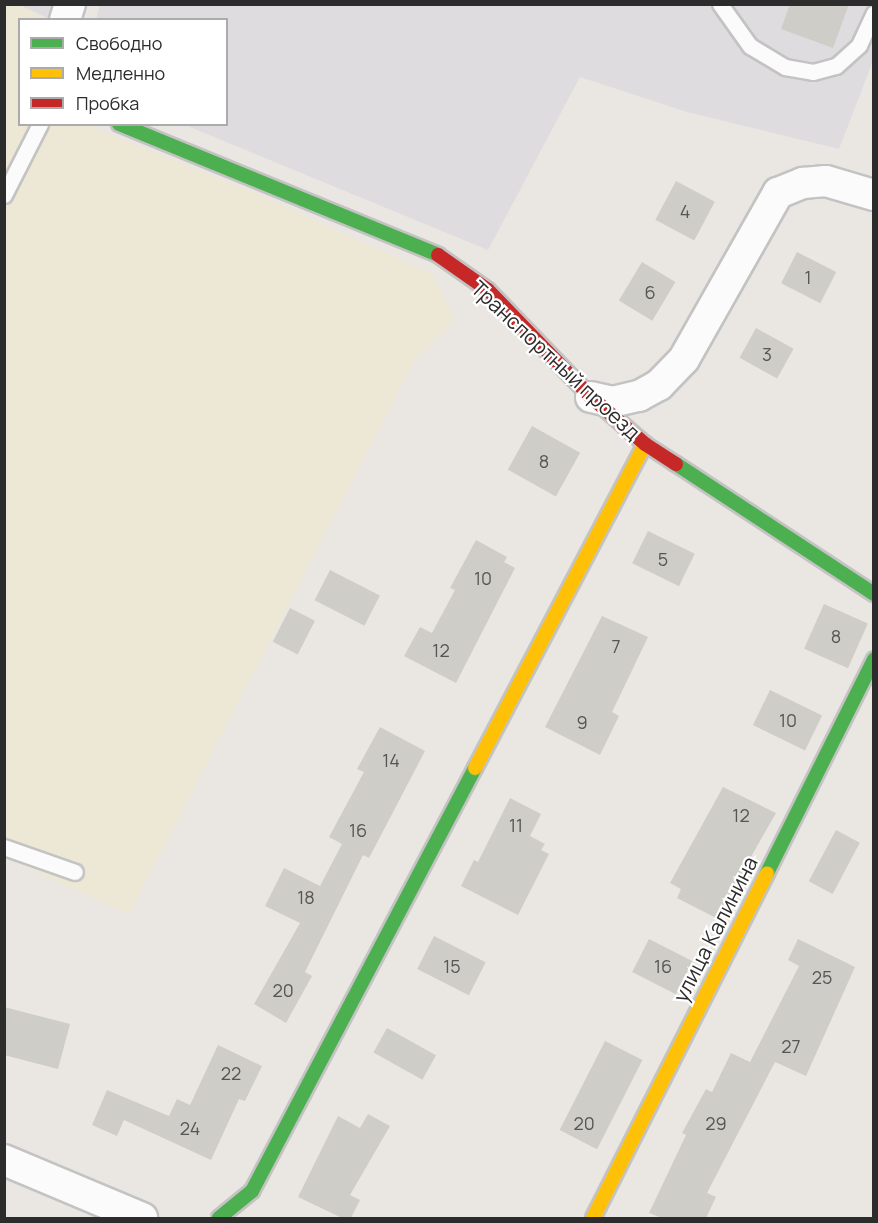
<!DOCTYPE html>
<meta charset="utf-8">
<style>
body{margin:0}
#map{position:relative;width:878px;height:1223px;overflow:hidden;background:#eae7e2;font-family:Manrope,sans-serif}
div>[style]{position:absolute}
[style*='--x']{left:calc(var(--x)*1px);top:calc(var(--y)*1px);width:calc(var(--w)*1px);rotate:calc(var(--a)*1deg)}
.industrial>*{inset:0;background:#dedcde}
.education>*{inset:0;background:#ede7d6}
.building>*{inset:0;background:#cfcdc8;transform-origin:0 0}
.roads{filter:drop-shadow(2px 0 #c4c3c3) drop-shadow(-2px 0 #c4c3c3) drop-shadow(0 2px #c4c3c3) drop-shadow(0 -2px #c4c3c3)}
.lane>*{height:15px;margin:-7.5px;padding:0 7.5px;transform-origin:7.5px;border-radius:7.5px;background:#fcfbfb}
.street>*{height:30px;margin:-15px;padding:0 15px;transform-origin:15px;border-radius:15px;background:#fcfbfb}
.fast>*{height:14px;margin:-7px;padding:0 7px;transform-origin:7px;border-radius:7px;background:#4caf50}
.slow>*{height:14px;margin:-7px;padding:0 7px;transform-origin:7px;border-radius:7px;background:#ffc107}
.jam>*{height:14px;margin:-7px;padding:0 7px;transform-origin:7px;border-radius:7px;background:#c62828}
span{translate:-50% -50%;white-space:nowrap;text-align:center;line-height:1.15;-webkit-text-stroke:4.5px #fff;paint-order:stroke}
.number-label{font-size:18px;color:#565655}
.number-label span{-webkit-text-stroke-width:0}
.street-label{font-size:21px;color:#2c2c2c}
.frame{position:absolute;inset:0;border:6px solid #2c2c2c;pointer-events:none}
.legend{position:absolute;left:18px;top:18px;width:210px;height:108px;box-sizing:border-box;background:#fff;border:2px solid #ababab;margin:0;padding:8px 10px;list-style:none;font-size:18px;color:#2c2c2c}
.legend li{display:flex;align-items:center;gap:12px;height:30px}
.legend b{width:30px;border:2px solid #ababab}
</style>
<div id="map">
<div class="industrial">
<div style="clip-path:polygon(100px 4px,873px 5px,873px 61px,839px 149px,687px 112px,580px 77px,488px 250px,185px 125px,226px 124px,226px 20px,96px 20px)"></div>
<div style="clip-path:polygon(18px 5px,56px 5px,52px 20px)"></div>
</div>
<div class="education">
<div style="clip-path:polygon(18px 4px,48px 19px,20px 20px,20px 124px,87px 125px,255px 193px,433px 274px,454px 319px,414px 361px,129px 914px,5px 858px,4px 5px)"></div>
</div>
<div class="building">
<div style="clip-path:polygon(790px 4px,849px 4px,833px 48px,781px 29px)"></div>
<div style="left:676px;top:181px;width:44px;height:44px;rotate:28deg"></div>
<div style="left:797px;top:252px;width:44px;height:35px;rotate:27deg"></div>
<div style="left:642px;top:262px;width:39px;height:45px;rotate:31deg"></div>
<div style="left:756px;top:328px;width:43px;height:34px;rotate:29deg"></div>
<div style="left:532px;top:426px;width:55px;height:50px;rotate:29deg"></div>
<div style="left:648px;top:531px;width:52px;height:36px;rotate:26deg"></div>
<div style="clip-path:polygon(476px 540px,507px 557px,504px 562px,515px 568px,456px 683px,404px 656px,420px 627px,432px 633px,455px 590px,450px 588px)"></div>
<div style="left:330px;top:570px;width:56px;height:34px;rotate:27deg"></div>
<div style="left:824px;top:604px;width:48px;height:49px;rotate:24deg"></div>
<div style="left:290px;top:608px;width:28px;height:38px;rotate:27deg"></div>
<div style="clip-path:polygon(602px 616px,648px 637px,612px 712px,619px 716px,600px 755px,545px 727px)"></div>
<div style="left:770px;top:690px;width:58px;height:39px;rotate:26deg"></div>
<div style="clip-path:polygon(380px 727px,425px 751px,369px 858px,363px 855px,305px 972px,312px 976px,286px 1023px,254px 1004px,300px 923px,265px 906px,284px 868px,320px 886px,342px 844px,329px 837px,364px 772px,357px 769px)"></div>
<div style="clip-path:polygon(723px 787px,776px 813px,716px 918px,677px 898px,681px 889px,670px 883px)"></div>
<div style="clip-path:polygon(510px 798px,541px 814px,530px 836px,545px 844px,541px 850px,549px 854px,518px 915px,461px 886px,474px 860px,478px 862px)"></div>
<div style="left:836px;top:830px;width:27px;height:58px;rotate:28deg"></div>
<div style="left:434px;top:936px;width:58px;height:37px;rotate:27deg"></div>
<div style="left:649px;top:939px;width:49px;height:37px;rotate:27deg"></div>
<div style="clip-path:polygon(798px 939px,855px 967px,806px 1076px,775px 1062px,707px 1193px,716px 1197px,706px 1218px,662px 1218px,649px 1213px,686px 1135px,682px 1133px,706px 1089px,712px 1092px,731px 1053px,750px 1062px,799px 966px,788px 960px)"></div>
<div style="clip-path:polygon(4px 1007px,70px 1024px,58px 1069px,4px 1055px)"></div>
<div style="left:387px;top:1028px;width:56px;height:28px;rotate:29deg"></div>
<div style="left:605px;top:1041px;width:42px;height:100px;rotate:27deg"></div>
<div style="clip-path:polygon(218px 1045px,262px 1066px,245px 1101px,239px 1099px,211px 1160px,124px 1120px,117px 1136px,92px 1125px,107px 1090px,169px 1116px,177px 1099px,190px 1105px)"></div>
<div style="clip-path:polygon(368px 1114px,390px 1126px,350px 1195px,360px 1200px,351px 1218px,342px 1218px,298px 1197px,338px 1116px,360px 1128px)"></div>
</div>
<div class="roads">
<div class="lane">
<div style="--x:720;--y:4;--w:52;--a:54.5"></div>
<div style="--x:750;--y:46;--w:41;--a:31"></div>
<div style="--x:785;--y:67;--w:28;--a:10"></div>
<div style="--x:813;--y:72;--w:24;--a:-15"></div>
<div style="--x:836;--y:66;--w:31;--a:-42"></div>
<div style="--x:859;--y:45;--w:35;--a:-65"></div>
<div style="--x:4;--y:195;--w:80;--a:-63.1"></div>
<div style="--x:4;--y:847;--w:75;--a:19.4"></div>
</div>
<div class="street">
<div style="--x:65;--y:20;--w:17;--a:-73"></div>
<div style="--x:591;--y:397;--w:22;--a:13"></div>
<div style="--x:612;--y:402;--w:28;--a:-13"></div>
<div style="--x:639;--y:396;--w:23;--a:-29"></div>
<div style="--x:659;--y:385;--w:36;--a:-46"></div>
<div style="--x:684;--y:359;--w:191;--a:-60.5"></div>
<div style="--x:778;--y:193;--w:27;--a:-22"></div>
<div style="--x:803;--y:183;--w:23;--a:-5"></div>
<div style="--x:826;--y:181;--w:50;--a:16.3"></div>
<div style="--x:4;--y:1160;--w:150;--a:22.8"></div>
</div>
<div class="fast">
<div style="--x:119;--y:124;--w:345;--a:22.3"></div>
<div style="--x:676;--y:464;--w:237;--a:33.3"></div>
<div style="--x:767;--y:873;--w:239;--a:-63.4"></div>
<div style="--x:219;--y:1218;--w:43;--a:-39.3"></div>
<div style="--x:252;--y:1191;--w:478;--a:-62.2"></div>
</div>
<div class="slow">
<div style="--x:475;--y:768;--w:366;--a:-62.3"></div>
<div style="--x:593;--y:1218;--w:386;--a:-63.2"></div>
</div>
<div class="jam">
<div style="--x:438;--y:255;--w:61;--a:35"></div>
<div style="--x:488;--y:290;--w:149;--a:46.1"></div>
<div style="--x:591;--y:397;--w:72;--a:41"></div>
<div style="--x:645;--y:444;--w:37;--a:33"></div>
</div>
</div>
<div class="number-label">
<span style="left:685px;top:211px">4</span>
<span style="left:808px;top:277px">1</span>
<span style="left:650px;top:292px">6</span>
<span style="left:767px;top:354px">3</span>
<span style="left:544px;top:461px">8</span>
<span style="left:663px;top:559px">5</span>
<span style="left:483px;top:578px">10</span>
<span style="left:836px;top:636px">8</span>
<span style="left:616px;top:646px">7</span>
<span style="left:441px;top:650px">12</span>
<span style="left:788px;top:720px">10</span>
<span style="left:582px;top:722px">9</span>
<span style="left:391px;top:760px">14</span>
<span style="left:741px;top:815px">12</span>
<span style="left:516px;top:825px">11</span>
<span style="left:358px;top:830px">16</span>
<span style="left:306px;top:897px">18</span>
<span style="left:452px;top:966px">15</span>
<span style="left:663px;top:966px">16</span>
<span style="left:822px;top:977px">25</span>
<span style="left:283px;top:990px">20</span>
<span style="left:791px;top:1046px">27</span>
<span style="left:231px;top:1073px">22</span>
<span style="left:584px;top:1123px">20</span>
<span style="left:716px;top:1123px">29</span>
<span style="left:190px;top:1128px">24</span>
</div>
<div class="street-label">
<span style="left:556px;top:360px;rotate:43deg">Транспортный проезд</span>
<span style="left:715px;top:929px;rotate:-63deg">улица Калинина</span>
</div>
<div class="frame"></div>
<ul class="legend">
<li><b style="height:8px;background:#4caf50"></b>Свободно</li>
<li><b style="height:8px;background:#ffc107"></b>Медленно</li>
<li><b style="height:8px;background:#c62828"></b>Пробка</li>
</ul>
</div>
